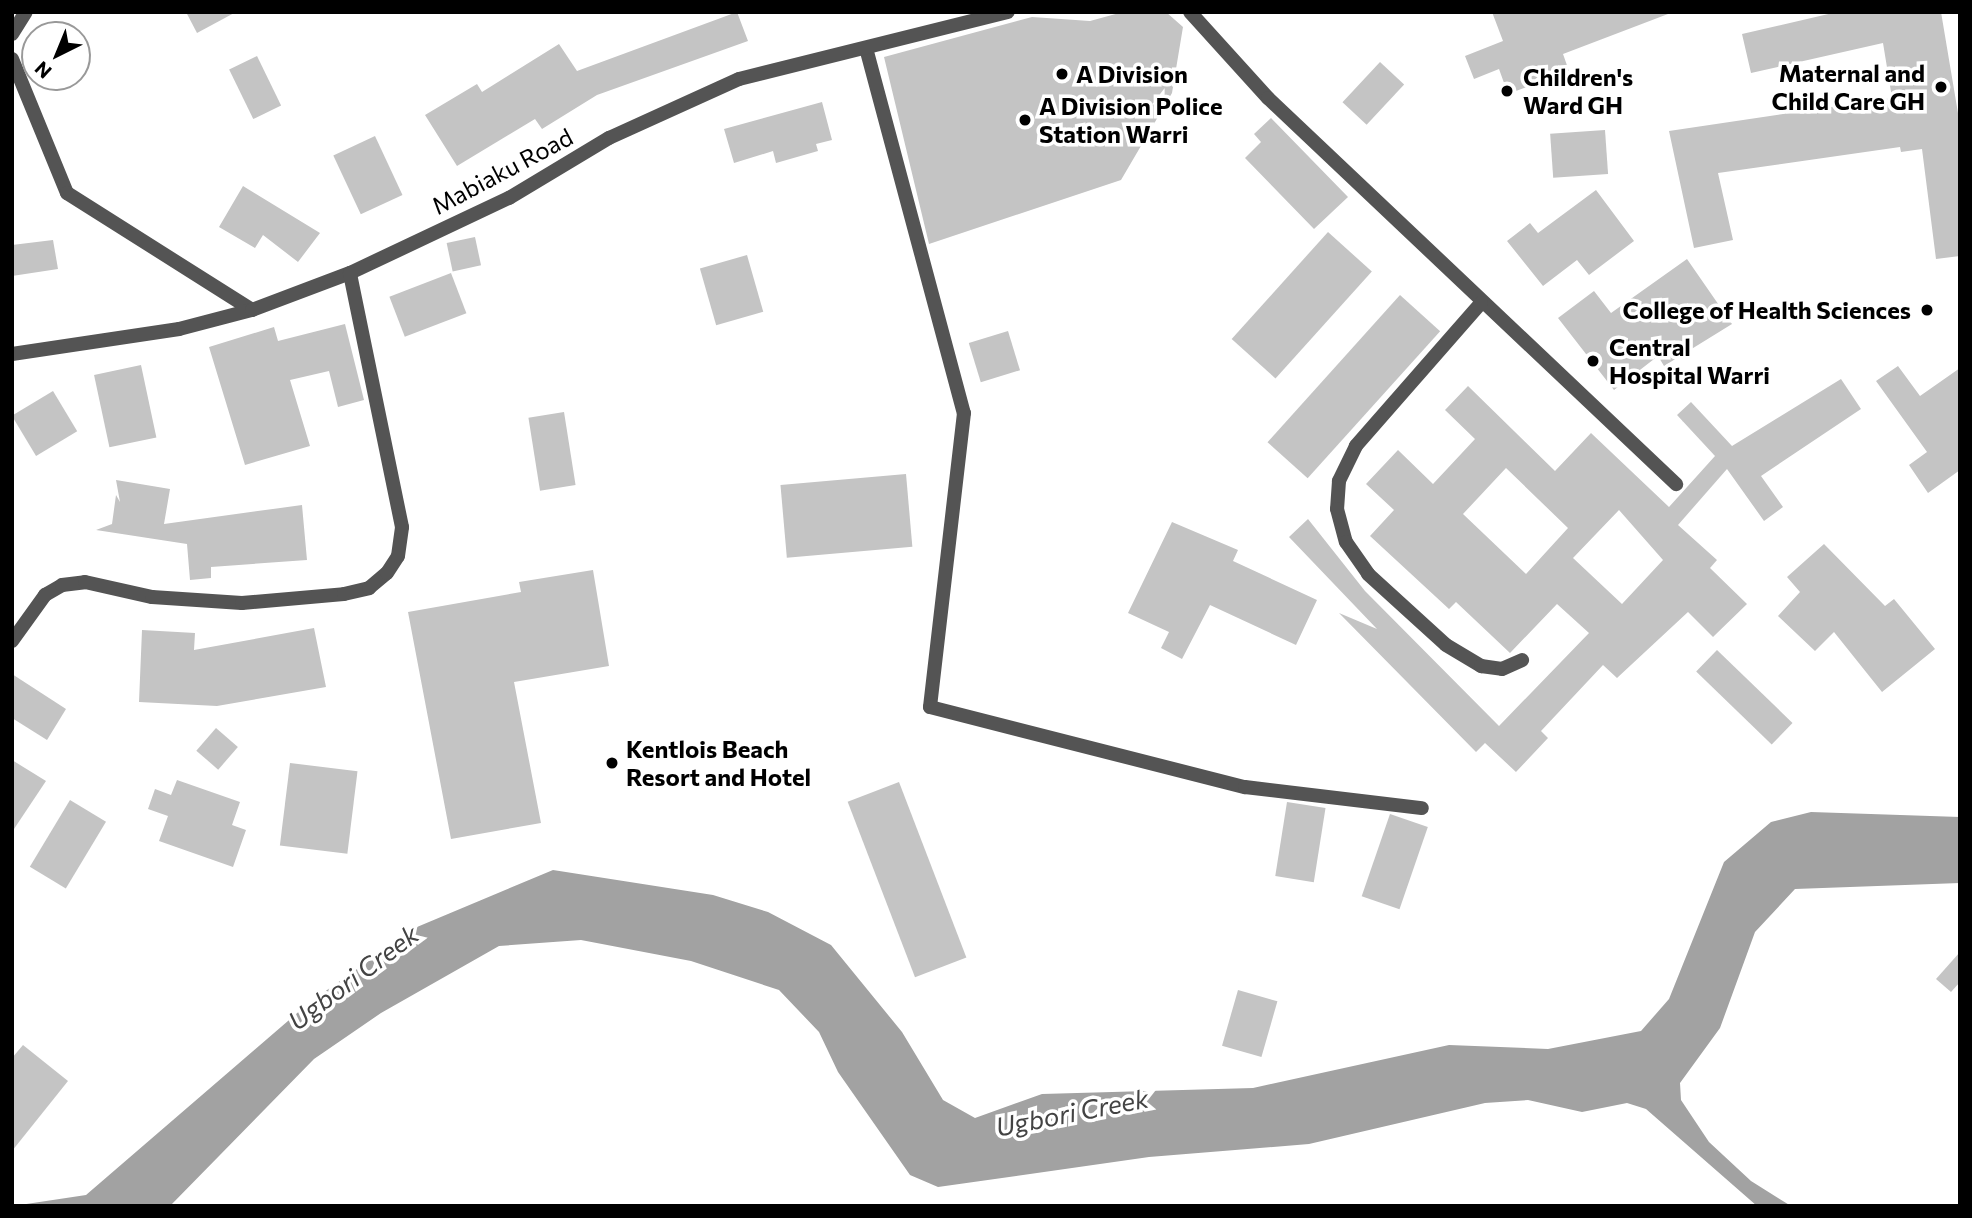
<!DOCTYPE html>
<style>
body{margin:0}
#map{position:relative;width:1972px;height:1218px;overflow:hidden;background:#fff;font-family:Commissioner,sans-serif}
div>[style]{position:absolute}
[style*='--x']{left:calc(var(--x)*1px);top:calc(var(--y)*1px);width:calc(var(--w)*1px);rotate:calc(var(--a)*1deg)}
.water>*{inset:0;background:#a2a2a2}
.building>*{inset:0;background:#c4c4c4;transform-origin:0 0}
.minor>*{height:14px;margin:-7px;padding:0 7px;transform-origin:7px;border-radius:7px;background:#545454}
.dots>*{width:19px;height:19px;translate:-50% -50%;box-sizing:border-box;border:4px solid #fff;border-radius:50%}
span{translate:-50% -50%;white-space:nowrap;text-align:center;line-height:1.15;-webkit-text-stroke:7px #fff;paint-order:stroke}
.poi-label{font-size:24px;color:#000;font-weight:700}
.right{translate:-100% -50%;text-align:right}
.left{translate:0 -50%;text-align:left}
.street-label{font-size:24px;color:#000}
.water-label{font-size:26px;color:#434343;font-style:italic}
.frame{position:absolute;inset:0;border:14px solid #000;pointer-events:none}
.north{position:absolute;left:21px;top:21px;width:70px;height:70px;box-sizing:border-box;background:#fff;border:2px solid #999;border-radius:50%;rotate:223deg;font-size:19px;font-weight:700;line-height:28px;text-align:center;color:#000}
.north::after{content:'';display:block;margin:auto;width:24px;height:32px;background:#000;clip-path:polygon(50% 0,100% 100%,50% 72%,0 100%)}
</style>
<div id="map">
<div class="water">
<div style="clip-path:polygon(1811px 812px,1960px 817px,1960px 883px,1795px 889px,1755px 932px,1720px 1028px,1680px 1083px,1681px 1100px,1709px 1142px,1751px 1181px,1791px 1206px,1757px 1206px,1646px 1109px,1627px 1103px,1582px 1112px,1528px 1100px,1485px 1103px,1309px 1144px,1149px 1157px,938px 1187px,910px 1175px,838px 1072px,819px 1032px,779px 990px,691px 961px,581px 940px,499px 946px,381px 1013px,314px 1059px,170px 1206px,13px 1206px,86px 1195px,310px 1002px,417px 927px,553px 870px,713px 895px,768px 912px,831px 945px,902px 1032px,943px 1100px,975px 1118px,1042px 1094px,1253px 1088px,1449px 1045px,1548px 1049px,1641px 1031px,1669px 999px,1724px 862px,1771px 822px)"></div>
</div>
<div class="building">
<div style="clip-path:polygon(186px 12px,236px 12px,197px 33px)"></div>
<div style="clip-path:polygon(737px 12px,748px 41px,597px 95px,542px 129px,535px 119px,457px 166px,425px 115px,477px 84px,482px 92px,559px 44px,577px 71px)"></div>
<div style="clip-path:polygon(1123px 12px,1166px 12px,1183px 27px,1172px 93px,1121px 180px,929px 244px,884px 57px,1032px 17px,1090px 21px)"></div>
<div style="clip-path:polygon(1492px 12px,1668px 12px,1668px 14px,1563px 54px,1569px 71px,1508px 94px,1499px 69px,1474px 79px,1465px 56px,1503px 41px)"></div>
<div style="clip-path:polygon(1837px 12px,1941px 12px,1960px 125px,1960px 256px,1936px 259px,1922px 149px,1901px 152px,1900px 147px,1718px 173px,1733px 240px,1694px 248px,1669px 131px,1892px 98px,1883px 43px,1751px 73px,1742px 34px)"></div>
<div style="left:257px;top:56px;width:55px;height:31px;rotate:64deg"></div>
<div style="left:1380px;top:62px;width:33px;height:55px;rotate:43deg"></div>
<div style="clip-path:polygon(822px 102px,832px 140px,816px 144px,818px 151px,776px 163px,773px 151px,734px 163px,724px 129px)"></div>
<div style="clip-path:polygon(1271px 118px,1348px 197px,1314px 229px,1245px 158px,1261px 142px,1254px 134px)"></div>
<div style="left:1605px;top:130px;width:44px;height:55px;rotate:86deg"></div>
<div style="left:375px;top:136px;width:65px;height:46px;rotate:65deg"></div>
<div style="clip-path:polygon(243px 186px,320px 233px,298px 262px,263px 235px,255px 248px,219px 227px)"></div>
<div style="clip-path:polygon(1596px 190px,1634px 241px,1589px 275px,1577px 260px,1543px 286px,1507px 241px,1530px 223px,1538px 233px)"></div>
<div style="left:1328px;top:232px;width:59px;height:144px;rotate:42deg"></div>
<div style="left:475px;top:237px;width:29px;height:29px;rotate:78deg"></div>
<div style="clip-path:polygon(53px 240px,58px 269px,12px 276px,12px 245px)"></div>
<div style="left:747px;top:255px;width:59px;height:49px;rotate:74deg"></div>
<div style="clip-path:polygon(1687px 259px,1732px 324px,1664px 366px,1658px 356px,1614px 390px,1558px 318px,1594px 291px,1611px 313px)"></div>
<div style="left:451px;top:273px;width:43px;height:66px;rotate:69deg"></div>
<div style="left:1400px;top:295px;width:54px;height:198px;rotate:42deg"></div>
<div style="clip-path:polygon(345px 324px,364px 400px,338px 407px,329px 371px,290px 380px,310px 446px,245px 465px,209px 347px,274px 327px,278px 341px)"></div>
<div style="left:1008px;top:331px;width:41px;height:41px;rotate:73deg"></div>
<div style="left:141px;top:365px;width:74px;height:48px;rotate:78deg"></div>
<div style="clip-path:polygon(1898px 366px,1920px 396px,1960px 368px,1960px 470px,1928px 493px,1909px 465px,1927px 452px,1876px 381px)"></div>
<div style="clip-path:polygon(evenodd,1841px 379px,1861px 409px,1761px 476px,1783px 507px,1764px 521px,1727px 469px,1678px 525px,1717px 560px,1710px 568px,1747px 604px,1713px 637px,1688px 612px,1617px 678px,1603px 665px,1541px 731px,1548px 738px,1516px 772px,1485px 743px,1476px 752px,1339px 613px,1377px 629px,1289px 537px,1308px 519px,1365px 591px,1499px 726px,1589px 633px,1557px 604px,1510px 653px,1456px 602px,1449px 609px,1370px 536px,1394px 510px,1366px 484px,1398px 450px,1433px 484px,1475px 439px,1445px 410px,1468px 386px,1555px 471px,1591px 433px,1669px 507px,1715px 456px,1677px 415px,1691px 402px,1732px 446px,1841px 379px,1506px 468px,1568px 528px,1526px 574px,1463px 514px,1506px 468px,1841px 379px,1619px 510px,1663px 560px,1622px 604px,1573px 558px,1619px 510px)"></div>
<div style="left:53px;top:391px;width:47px;height:48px;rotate:59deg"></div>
<div style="left:564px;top:412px;width:74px;height:36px;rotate:81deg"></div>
<div style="left:906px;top:474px;width:73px;height:126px;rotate:85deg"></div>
<div style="clip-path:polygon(116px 480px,170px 489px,164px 524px,302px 505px,307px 560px,211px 567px,211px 578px,190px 580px,187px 544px,96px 530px,112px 524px,116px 495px,120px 502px)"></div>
<div style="clip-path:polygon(1172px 522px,1238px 550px,1233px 561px,1317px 600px,1296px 645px,1210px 605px,1182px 659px,1161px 648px,1169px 632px,1128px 613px)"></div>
<div style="clip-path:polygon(1824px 544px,1885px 606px,1894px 599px,1935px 649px,1882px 692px,1834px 632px,1815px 651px,1778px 616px,1800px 592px,1787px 577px)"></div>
<div style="clip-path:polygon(593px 570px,609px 666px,514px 682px,541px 823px,451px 839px,408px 612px,521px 592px,519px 582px)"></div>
<div style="clip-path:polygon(314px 628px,326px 687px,217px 706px,139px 702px,142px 630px,195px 633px,194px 650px)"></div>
<div style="left:1717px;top:650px;width:105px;height:30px;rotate:44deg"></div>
<div style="clip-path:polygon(12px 674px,66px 709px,47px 740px,12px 718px)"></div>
<div style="left:216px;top:728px;width:29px;height:30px;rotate:41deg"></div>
<div style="clip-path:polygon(12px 760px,46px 781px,12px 832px)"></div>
<div style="left:290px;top:763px;width:68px;height:83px;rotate:7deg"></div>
<div style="clip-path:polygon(177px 780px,240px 802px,232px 825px,246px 830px,233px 867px,159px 841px,168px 816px,148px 809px,155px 789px,171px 795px)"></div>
<div style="left:899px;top:782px;width:188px;height:55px;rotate:69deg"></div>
<div style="left:70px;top:800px;width:42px;height:78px;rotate:31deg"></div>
<div style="left:1287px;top:802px;width:39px;height:75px;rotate:9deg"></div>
<div style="left:1390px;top:814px;width:40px;height:87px;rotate:19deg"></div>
<div style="clip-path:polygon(1960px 952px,1960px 982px,1951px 992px,1936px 979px)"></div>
<div style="left:1238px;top:990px;width:41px;height:58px;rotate:16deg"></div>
<div style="clip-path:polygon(23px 1045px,68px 1081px,12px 1151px,12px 1058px)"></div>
</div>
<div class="minor">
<div style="--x:1190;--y:12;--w:116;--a:47.8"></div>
<div style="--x:1268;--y:98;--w:562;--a:43.41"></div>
<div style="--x:12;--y:34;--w:26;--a:-58"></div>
<div style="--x:866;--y:48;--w:378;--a:75"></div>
<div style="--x:964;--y:413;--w:296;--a:96.6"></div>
<div style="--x:930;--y:707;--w:325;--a:14.3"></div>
<div style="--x:1245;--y:787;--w:178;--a:6.8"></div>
<div style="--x:12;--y:59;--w:145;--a:67.7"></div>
<div style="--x:67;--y:193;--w:219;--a:32.3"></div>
<div style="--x:1481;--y:303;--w:190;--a:131.2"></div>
<div style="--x:1356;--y:446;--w:39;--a:116"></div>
<div style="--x:1339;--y:481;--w:28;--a:94"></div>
<div style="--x:1337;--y:509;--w:34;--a:75"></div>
<div style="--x:1346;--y:542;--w:39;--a:55"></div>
<div style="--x:1368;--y:574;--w:105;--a:42.3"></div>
<div style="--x:1446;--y:645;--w:41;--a:31"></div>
<div style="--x:1481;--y:666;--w:21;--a:8"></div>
<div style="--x:1502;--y:669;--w:22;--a:-24"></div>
<div style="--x:12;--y:354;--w:169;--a:-8.5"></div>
<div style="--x:179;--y:329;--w:75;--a:-14.6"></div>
<div style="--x:252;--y:310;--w:105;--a:-20.7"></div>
<div style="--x:350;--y:273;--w:176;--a:-25.3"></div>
<div style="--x:509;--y:198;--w:117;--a:-31"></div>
<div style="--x:609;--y:138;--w:143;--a:-24.4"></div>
<div style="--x:739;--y:79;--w:277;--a:-14"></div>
<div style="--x:12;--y:641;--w:57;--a:-54.3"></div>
<div style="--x:45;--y:595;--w:20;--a:-30"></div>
<div style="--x:62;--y:585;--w:23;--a:-7"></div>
<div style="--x:85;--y:582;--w:69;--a:12.6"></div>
<div style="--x:152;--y:597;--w:90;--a:3.8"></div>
<div style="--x:242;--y:603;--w:102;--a:-5"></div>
<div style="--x:344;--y:594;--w:26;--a:-13"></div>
<div style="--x:369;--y:588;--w:23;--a:-40"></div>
<div style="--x:387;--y:573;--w:20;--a:-57"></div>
<div style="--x:398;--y:556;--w:29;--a:-82"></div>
<div style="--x:402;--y:527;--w:259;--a:-101.6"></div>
</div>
<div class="dots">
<div style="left:1062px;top:74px;background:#000"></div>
<div style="left:1941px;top:87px;background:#000"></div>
<div style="left:1507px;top:91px;background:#000"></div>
<div style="left:1025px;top:120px;background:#000"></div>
<div style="left:1927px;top:310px;background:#000"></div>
<div style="left:1593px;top:361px;background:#000"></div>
<div style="left:612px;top:763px;background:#000"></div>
</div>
<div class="poi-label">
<span class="right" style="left:1925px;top:87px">Maternal and<br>Child Care GH</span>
<span class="left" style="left:1076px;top:74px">A Division</span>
<span class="left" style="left:1523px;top:91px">Children's<br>Ward GH</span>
<span class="left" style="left:1039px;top:120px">A Division Police<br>Station Warri</span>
<span class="right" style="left:1911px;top:310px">College of Health Sciences</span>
<span class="left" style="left:1609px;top:361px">Central<br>Hospital Warri</span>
<span class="left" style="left:626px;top:763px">Kentlois Beach<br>Resort and Hotel</span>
</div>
<div class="street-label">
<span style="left:502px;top:171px;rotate:-28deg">Mabiaku Road</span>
</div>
<div class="water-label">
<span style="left:353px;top:977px;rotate:-37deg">Ugbori Creek</span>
<span style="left:1072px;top:1112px;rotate:-11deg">Ugbori Creek</span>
</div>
<div class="frame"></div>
<div class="north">N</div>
</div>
